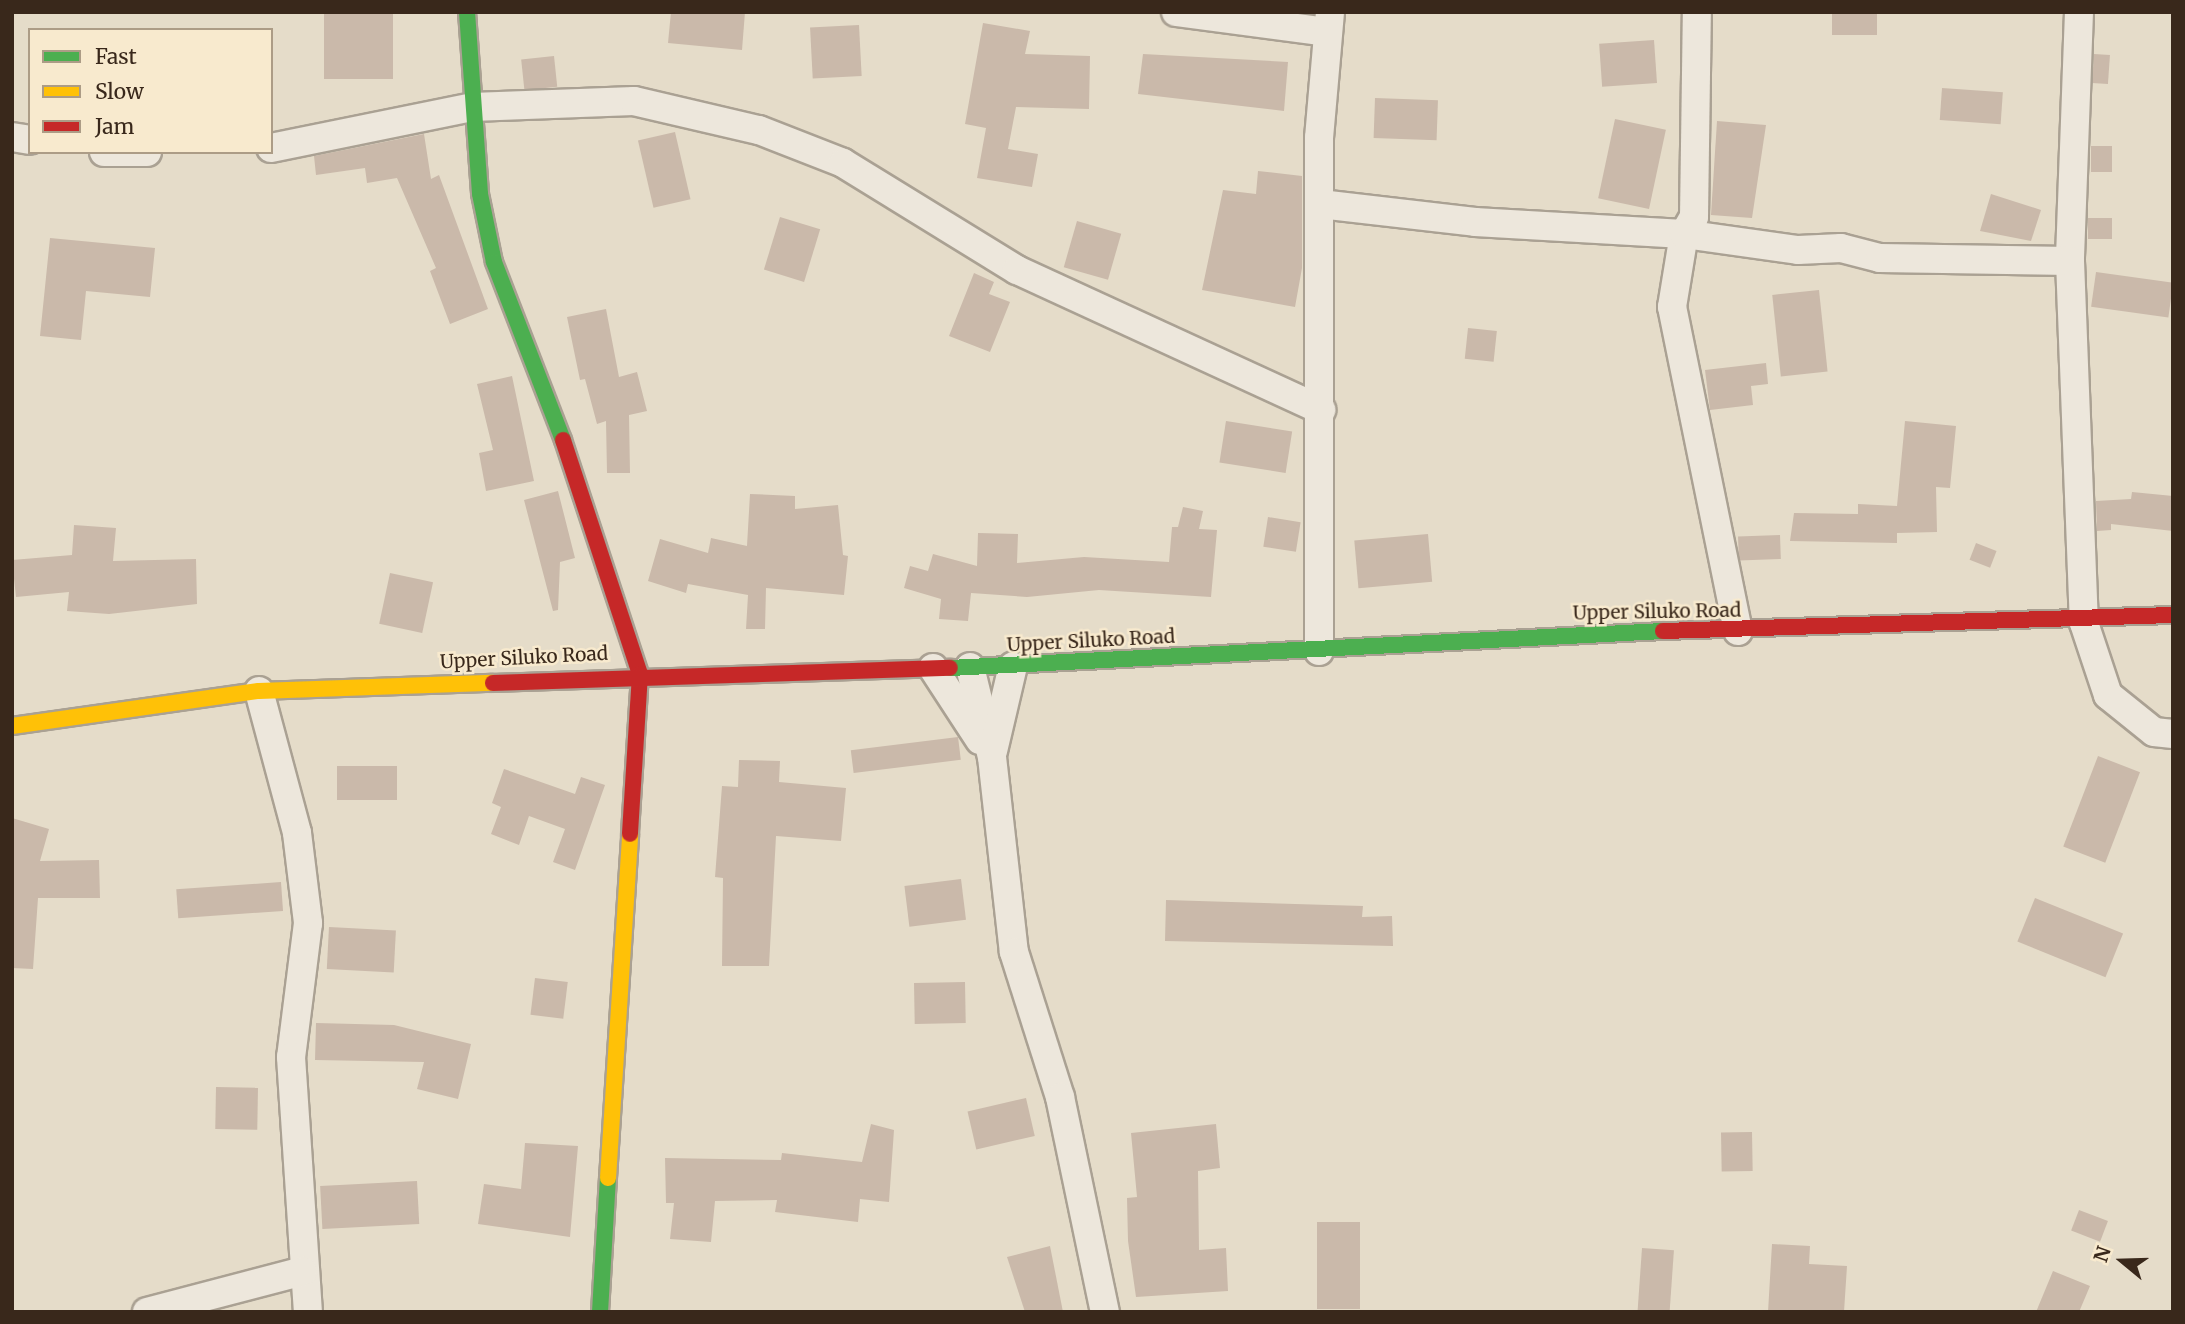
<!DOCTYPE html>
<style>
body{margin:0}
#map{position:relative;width:2185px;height:1324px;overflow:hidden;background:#e5dcc9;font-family:Merriweather,serif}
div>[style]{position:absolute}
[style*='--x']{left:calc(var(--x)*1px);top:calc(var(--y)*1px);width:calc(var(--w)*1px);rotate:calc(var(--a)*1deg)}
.building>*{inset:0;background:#cab9aa;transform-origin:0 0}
.roads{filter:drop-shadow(2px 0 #aaa193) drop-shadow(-2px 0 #aaa193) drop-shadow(0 2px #aaa193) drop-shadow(0 -2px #aaa193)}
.street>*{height:28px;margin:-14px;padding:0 14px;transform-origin:14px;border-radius:14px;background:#ede7dc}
.fast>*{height:16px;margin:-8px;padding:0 8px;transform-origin:8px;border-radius:8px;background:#4caf50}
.slow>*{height:16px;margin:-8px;padding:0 8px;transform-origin:8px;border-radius:8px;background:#ffc107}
.jam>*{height:16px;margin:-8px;padding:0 8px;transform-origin:8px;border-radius:8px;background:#c62828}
span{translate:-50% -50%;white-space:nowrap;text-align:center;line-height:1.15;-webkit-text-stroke:5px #f8eace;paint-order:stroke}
.street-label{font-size:19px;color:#39281b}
.frame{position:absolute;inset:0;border:14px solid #39281b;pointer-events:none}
.legend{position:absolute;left:28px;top:28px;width:245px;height:126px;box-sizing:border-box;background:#f8eace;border:2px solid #ac9c86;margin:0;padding:9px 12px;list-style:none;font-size:21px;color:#39281b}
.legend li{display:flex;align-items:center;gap:14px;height:35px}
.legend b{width:35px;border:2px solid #ac9c86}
.north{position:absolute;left:2087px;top:1226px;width:70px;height:70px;-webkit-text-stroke:5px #f8eace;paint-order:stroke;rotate:289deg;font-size:19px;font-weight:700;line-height:28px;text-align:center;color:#39281b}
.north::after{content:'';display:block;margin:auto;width:24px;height:32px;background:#39281b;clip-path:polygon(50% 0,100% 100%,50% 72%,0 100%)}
</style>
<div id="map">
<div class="building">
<div style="left:324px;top:12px;width:69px;height:67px"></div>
<div style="clip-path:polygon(671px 12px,745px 12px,742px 50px,668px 43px)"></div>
<div style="left:1832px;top:12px;width:45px;height:23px"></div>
<div style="clip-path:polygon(983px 23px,1030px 31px,1025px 54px,1090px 56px,1089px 109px,1016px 107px,1008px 149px,1038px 154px,1032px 187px,977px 178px,986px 128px,965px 124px)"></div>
<div style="left:859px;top:25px;width:51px;height:49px;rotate:87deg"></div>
<div style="left:1654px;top:40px;width:43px;height:55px;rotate:86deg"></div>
<div style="clip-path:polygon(1143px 54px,1288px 62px,1284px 111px,1138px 94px)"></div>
<div style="left:2094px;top:54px;width:16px;height:29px;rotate:4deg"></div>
<div style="left:554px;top:56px;width:31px;height:33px;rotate:84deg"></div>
<div style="left:1942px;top:88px;width:61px;height:32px;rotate:4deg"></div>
<div style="left:1375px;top:98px;width:63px;height:40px;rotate:2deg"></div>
<div style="left:1615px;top:119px;width:52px;height:81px;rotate:12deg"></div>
<div style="clip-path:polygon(1717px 121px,1766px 125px,1752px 218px,1711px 215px)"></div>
<div style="left:675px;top:132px;width:69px;height:38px;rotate:77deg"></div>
<div style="clip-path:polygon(424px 134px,431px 179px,439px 175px,488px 309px,450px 324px,430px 271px,436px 268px,397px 178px,367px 183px,365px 168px,316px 175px,314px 156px)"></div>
<div style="left:2091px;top:146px;width:21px;height:26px"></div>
<div style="clip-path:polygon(1258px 171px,1302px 176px,1302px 268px,1295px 307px,1202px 290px,1223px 190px,1256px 194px)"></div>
<div style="clip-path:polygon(1991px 194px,2041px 210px,2031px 241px,1980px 231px)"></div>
<div style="left:780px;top:217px;width:42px;height:55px;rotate:17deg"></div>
<div style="left:2112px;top:218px;width:21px;height:24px;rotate:90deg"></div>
<div style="left:1077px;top:221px;width:46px;height:48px;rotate:16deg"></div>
<div style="clip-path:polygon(50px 238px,155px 248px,150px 297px,86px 291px,81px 340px,40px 336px)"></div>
<div style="left:2096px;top:272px;width:78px;height:35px;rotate:8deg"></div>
<div style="clip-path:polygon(974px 273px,994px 282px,989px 294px,1010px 302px,990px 352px,949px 336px)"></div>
<div style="left:1819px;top:290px;width:82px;height:47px;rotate:84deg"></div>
<div style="clip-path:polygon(606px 309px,619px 377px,637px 372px,647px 411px,629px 415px,630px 473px,607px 473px,606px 421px,597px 424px,585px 379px,580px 380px,567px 317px)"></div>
<div style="left:1468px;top:328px;width:29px;height:31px;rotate:6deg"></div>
<div style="clip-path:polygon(1766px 363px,1768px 384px,1751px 386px,1753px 405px,1710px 410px,1705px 370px)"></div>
<div style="clip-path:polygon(512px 376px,534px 481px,486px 491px,479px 453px,493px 450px,477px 384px)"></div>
<div style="left:1226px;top:421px;width:67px;height:42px;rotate:9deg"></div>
<div style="clip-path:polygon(1905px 421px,1956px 426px,1950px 488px,1936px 487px,1937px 532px,1897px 533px,1897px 543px,1790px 541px,1794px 513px,1858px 514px,1858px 504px,1897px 506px)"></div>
<div style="clip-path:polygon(558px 491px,575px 558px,560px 562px,558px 610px,553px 611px,524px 500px)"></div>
<div style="clip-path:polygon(2132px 492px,2173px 496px,2173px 531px,2111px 524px,2111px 530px,2097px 531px,2096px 501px,2131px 499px)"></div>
<div style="clip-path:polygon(750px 494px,795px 496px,795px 509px,838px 505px,843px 555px,848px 556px,844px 595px,766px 588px,765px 629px,746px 629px,748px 595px,688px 584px,686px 593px,648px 581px,660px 539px,708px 553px,711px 538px,747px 546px)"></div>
<div style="clip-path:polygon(1183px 507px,1203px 511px,1199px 529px,1217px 530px,1211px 597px,1099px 590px,1027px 597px,971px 593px,968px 621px,939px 619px,941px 599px,904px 588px,910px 566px,928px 571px,933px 554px,977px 566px,978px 533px,1018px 534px,1017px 563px,1084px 557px,1169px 562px,1172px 527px,1178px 527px)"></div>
<div style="left:1268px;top:517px;width:33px;height:30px;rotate:9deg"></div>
<div style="clip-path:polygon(74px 525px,116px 528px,113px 561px,196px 559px,197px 604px,109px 614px,67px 611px,69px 592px,16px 597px,12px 560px,72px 555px)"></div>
<div style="left:1428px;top:534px;width:48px;height:74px;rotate:85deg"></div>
<div style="left:1780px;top:535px;width:24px;height:42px;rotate:88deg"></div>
<div style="left:1976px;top:543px;width:22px;height:18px;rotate:21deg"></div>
<div style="left:390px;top:573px;width:44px;height:52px;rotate:12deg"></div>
<div style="left:958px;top:737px;width:23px;height:108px;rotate:83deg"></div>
<div style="left:2098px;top:756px;width:45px;height:97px;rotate:21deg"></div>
<div style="clip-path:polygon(739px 760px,780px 761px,779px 782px,846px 788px,841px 841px,776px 836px,769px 966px,722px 966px,723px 878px,715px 877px,722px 786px,738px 787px)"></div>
<div style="left:337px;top:766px;width:60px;height:34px"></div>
<div style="clip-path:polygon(504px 769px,575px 794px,581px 777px,605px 785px,575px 870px,553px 862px,565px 829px,529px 816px,519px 845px,491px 834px,501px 807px,492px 803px)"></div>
<div style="clip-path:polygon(12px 818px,49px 829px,40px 861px,99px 860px,100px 898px,38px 898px,33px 969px,12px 968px)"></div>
<div style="left:961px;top:879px;width:41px;height:57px;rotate:83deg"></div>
<div style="left:281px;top:882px;width:29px;height:105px;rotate:86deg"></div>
<div style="left:2035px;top:898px;width:95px;height:47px;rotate:22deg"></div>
<div style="clip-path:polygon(1166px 900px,1363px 906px,1362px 917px,1392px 916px,1393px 946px,1165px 941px)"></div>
<div style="left:329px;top:927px;width:67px;height:42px;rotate:3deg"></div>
<div style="left:535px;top:978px;width:33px;height:37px;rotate:7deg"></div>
<div style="left:965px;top:982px;width:41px;height:51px;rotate:89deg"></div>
<div style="clip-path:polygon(316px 1023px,394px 1025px,471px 1044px,458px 1099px,417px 1089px,424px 1062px,315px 1060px)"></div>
<div style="left:216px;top:1087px;width:42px;height:42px;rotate:1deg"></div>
<div style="left:1026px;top:1098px;width:39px;height:60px;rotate:77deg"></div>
<div style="clip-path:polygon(871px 1124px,894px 1130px,889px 1202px,860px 1199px,858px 1222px,775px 1212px,777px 1200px,715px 1201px,711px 1242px,670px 1239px,674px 1203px,666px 1203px,665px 1158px,781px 1160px,782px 1153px,862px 1162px)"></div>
<div style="clip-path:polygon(1216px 1124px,1220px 1168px,1198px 1171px,1199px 1250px,1226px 1248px,1228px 1291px,1136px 1297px,1128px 1241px,1127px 1198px,1137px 1197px,1131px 1133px)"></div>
<div style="left:1752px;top:1132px;width:39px;height:31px;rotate:89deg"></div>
<div style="clip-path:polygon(525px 1143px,578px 1146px,570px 1237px,478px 1224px,484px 1184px,521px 1189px)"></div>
<div style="left:417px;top:1181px;width:43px;height:97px;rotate:87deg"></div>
<div style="left:2079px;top:1210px;width:31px;height:22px;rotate:21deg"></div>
<div style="left:1317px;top:1222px;width:43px;height:87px"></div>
<div style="clip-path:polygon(1772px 1244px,1810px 1246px,1809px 1264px,1847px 1266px,1844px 1312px,1768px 1312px)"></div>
<div style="clip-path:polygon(1050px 1246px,1063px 1312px,1025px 1312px,1007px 1257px)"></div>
<div style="left:1642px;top:1248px;width:32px;height:64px;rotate:4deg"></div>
<div style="clip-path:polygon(2053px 1271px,2090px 1286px,2079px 1312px,2036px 1312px)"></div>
</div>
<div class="roads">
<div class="street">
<div style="--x:1176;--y:12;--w:153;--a:7.5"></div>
<div style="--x:2079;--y:12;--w:249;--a:92.1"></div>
<div style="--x:2070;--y:261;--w:362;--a:87.8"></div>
<div style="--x:2084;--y:623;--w:76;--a:71.6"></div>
<div style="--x:2108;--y:695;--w:59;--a:38.8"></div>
<div style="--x:2154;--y:732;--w:19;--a:6"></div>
<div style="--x:12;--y:137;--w:18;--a:9"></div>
<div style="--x:271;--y:148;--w:205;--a:-11.5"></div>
<div style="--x:472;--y:107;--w:162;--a:-2.1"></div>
<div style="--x:634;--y:101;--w:128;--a:13.1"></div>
<div style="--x:759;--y:130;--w:90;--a:21.4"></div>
<div style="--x:843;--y:163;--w:204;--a:31.6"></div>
<div style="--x:1017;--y:270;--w:335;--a:24.7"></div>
<div style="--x:104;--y:152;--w:43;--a:0"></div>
<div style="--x:1320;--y:204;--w:156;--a:6.6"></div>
<div style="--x:1475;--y:222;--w:209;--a:3.3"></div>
<div style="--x:1684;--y:234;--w:20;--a:-60"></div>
<div style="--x:1694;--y:217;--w:205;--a:-89.2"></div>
<div style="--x:1738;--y:631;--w:331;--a:-101.5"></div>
<div style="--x:1672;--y:307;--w:74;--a:-80.7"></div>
<div style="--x:1684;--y:234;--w:115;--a:8"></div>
<div style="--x:1798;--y:250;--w:43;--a:-2.7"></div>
<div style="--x:1841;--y:248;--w:40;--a:14.4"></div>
<div style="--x:1880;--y:258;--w:190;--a:0.9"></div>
<div style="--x:1319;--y:651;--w:513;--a:-90"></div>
<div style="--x:1319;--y:138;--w:126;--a:-85"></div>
<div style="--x:970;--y:667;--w:93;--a:76.3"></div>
<div style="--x:992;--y:757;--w:196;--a:83.6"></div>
<div style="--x:1014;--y:952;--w:152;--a:72.4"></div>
<div style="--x:1060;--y:1097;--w:220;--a:78.2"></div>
<div style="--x:933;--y:668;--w:86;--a:56.9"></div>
<div style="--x:259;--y:691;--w:147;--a:75"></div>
<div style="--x:297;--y:833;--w:91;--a:83"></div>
<div style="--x:308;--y:923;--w:135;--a:97.2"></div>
<div style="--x:291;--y:1057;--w:256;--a:86.2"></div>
<div style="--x:993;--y:751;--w:87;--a:-76.8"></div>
<div style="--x:147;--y:1312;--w:161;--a:-14.7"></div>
</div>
<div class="fast">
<div style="--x:467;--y:12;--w:182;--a:85.9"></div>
<div style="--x:480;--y:194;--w:69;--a:78.4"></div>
<div style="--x:494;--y:262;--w:191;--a:68.8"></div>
<div style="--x:950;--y:668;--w:714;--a:-2.97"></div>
<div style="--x:600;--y:1312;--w:134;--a:-86.6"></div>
</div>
<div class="slow">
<div style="--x:12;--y:726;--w:249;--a:-8.1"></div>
<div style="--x:259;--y:691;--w:234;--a:-2"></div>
<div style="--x:608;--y:1178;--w:345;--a:-86.3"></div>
</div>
<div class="jam">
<div style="--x:563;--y:440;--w:246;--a:71.8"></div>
<div style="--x:640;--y:674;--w:160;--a:93.6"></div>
<div style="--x:1663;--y:631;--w:510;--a:-1.8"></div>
<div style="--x:493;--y:683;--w:457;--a:-1.9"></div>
</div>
</div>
<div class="street-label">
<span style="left:1657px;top:612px;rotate:-1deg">Upper Siluko Road</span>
<span style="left:1091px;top:641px;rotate:-3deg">Upper Siluko Road</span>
<span style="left:524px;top:658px;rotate:-3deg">Upper Siluko Road</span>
</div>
<div class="frame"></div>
<ul class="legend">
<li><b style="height:9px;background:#4caf50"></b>Fast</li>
<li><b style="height:9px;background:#ffc107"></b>Slow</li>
<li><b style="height:9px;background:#c62828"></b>Jam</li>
</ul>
<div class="north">N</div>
</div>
